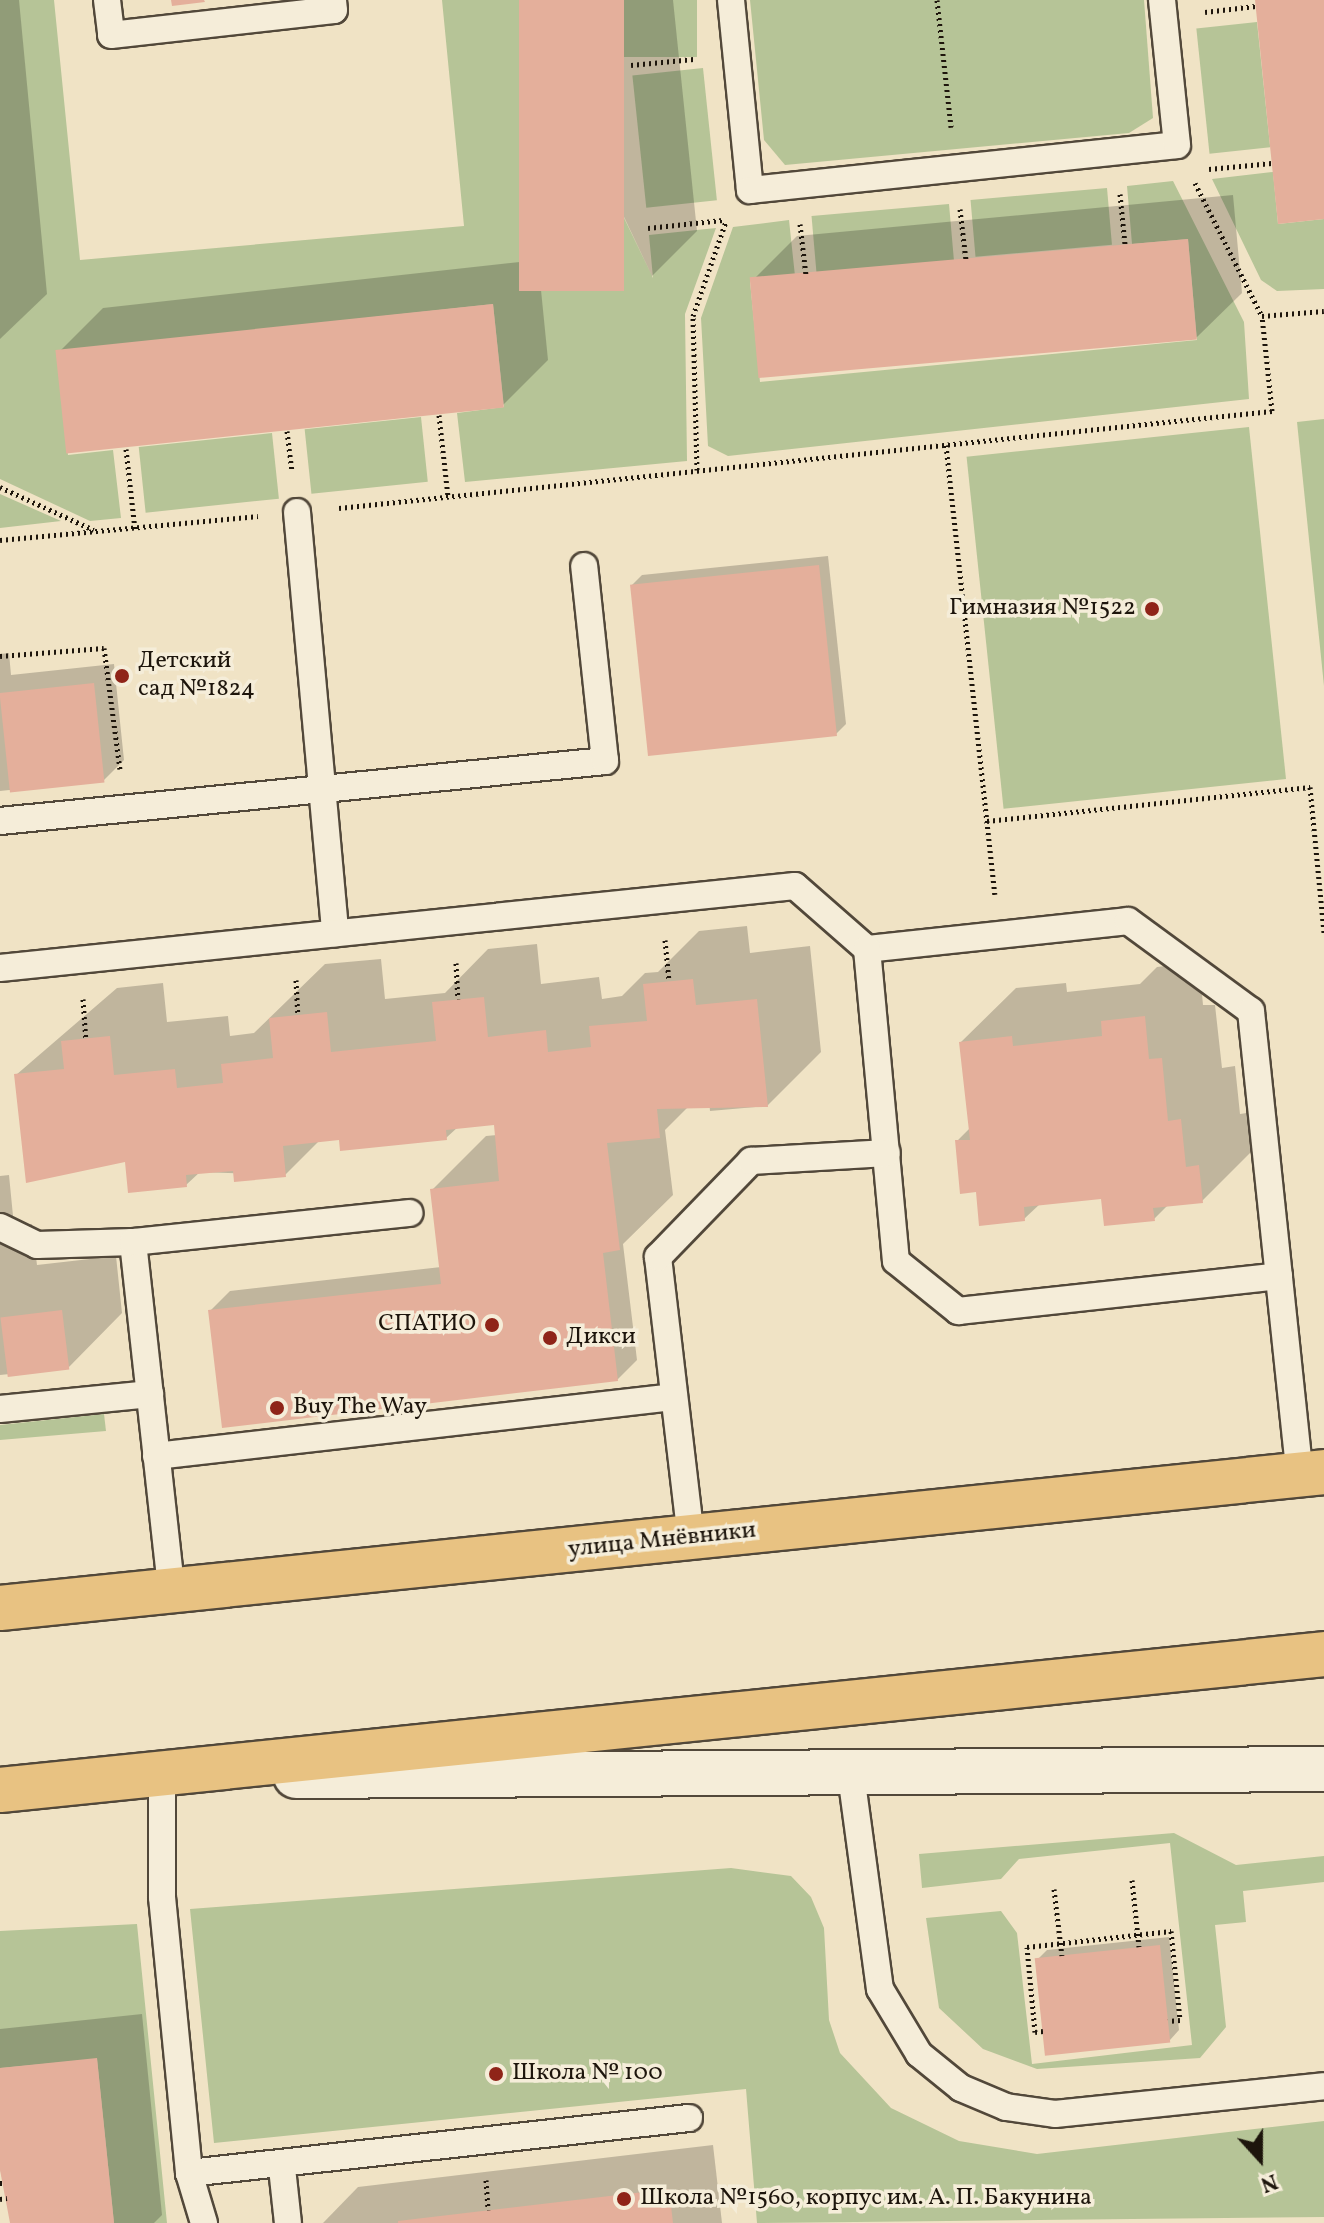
<!DOCTYPE html>
<meta charset="utf-8">
<style>
body{margin:0}
#map{position:relative;width:1324px;height:2223px;overflow:hidden;background:#f0e3c5;font-family:Vollkorn,serif}
div>[style]{position:absolute}
[style*='--x']{left:calc(var(--x)*1px);top:calc(var(--y)*1px);width:calc(var(--w)*1px);rotate:calc(var(--a)*1deg)}
.green>*{inset:0;background:#b6c497;transform-origin:0 0}
.shadow>*{inset:0;background:#0003}
.building>*{inset:0;background:#e4af9b;transform-origin:0 0}
.path>*{height:5px;margin-top:-2.5px;transform-origin:0;background:repeating-linear-gradient(90deg,#1d150c 0 2px,transparent 0 6px)}
.roads{filter:drop-shadow(2px 0 #52483a) drop-shadow(-2px 0 #52483a) drop-shadow(0 2px #52483a) drop-shadow(0 -2px #52483a)}
.lane>*{height:26px;margin:-13px;padding:0 13px;transform-origin:13px;border-radius:13px;background:#f5edd9}
.secondary>*{height:44px;margin:-22px;padding:0 22px;transform-origin:22px;border-radius:22px;background:#f5edd9}
.primary>*{height:44px;margin:-22px;padding:0 22px;transform-origin:22px;border-radius:22px;background:#e8c282}
.dots>*{width:22px;height:22px;translate:-50% -50%;box-sizing:border-box;border:4px solid #f5edd9;border-radius:50%}
span{translate:-50% -50%;white-space:nowrap;text-align:center;line-height:1.15;-webkit-text-stroke:7px #f5edd9;paint-order:stroke}
.poi-label{font-size:24px;color:#1d150c}
.right{translate:-100% -50%;text-align:right}
.left{translate:0 -50%;text-align:left}
.street-label{font-size:24px;color:#1d150c}
.north{position:absolute;left:1220px;top:2119px;width:80px;height:80px;-webkit-text-stroke:6px #f5edd9;paint-order:stroke;rotate:159deg;font-size:22px;font-weight:700;line-height:32px;text-align:center;color:#1d150c}
.north::after{content:'';display:block;margin:auto;width:28px;height:36px;background:#1d150c;clip-path:polygon(50% 0,100% 100%,50% 72%,0 100%)}
</style>
<div id="map">
<div class="green">
<div style="clip-path:polygon(0 0,54px 0,80px 260px,464px 226px,442px 0,519px 0,653px 278px,649px 235px,716px 228px,685px 314px,687px 461px,465px 482px,457px 413px,504px 407px,493px 304px,57px 352px,68px 455px,113px 450px,121px 518px,90px 521px,0 479px)"></div>
<div style="left:624px;top:0;width:73px;height:57px"></div>
<div style="clip-path:polygon(750px 0,1144px 0,1153px 118px,1129px 133px,785px 165px,764px 140px)"></div>
<div style="left:1257px;top:22px;width:126px;height:61px;rotate:84deg"></div>
<div style="left:703px;top:68px;width:133px;height:71px;rotate:84deg"></div>
<div style="clip-path:polygon(1273px 172px,1278px 224px,1324px 219px,1324px 289px,1277px 291px,1261px 280px,1212px 179px)"></div>
<div style="clip-path:polygon(1173px 181px,1244px 322px,1249px 399px,728px 456px,708px 446px,701px 318px,733px 227px,789px 220px,795px 276px,750px 281px,760px 382px,1197px 340px,1188px 239px,1132px 244px,1127px 186px)"></div>
<div style="left:1107px;top:188px;width:57px;height:137px;rotate:85deg"></div>
<div style="left:949px;top:204px;width:57px;height:138px;rotate:85deg"></div>
<div style="left:421px;top:417px;width:65px;height:117px;rotate:84deg"></div>
<div style="clip-path:polygon(1324px 419px,1324px 686px,1297px 422px)"></div>
<div style="left:1249px;top:427px;width:354px;height:284px;rotate:84deg"></div>
<div style="left:272px;top:433px;width:66px;height:134px;rotate:84deg"></div>
<div style="clip-path:polygon(0 494px,61px 521px,0 528px)"></div>
<div style="clip-path:polygon(104px 1414px,106px 1431px,0 1440px,0 1425px)"></div>
<div style="clip-path:polygon(1174px 1833px,1236px 1865px,1324px 1856px,1324px 1882px,1243px 1891px,1246px 1922px,1215px 1925px,1226px 2027px,1200px 2058px,1037px 2069px,983px 2049px,939px 2008px,926px 1918px,1001px 1911px,1017px 1933px,1032px 2064px,1192px 2045px,1170px 1843px,1019px 1859px,1001px 1879px,922px 1888px,919px 1854px)"></div>
<div style="clip-path:polygon(731px 1868px,791px 1876px,811px 1897px,824px 1928px,829px 2020px,840px 2053px,891px 2108px,959px 2141px,1037px 2154px,1324px 2121px,1324px 2217px,757px 2223px,746px 2089px,214px 2143px,190px 1909px)"></div>
<div style="clip-path:polygon(137px 1924px,167px 2223px,114px 2223px,97px 2059px,0 2068px,0 1931px)"></div>
</div>
<div class="shadow">
<div style="clip-path:polygon(0 0,19px 0,47px 294px,0 339px)"></div>
<div style="clip-path:polygon(521px 0,673px 0,697px 231px,652px 276px)"></div>
<div style="clip-path:polygon(1233px 195px,1242px 293px,1196px 338px,752px 281px,797px 236px)"></div>
<div style="clip-path:polygon(538px 260px,548px 360px,503px 405px,58px 353px,103px 308px)"></div>
<div style="clip-path:polygon(828px 556px,846px 724px,836px 734px,632px 585px,642px 575px)"></div>
<div style="clip-path:polygon(9px 653px,11px 675px,114px 664px,124px 760px,104px 780px,0 791px,0 654px)"></div>
<div style="clip-path:polygon(747px 926px,750px 953px,810px 946px,821px 1052px,767px 1106px,710px 1111px,709px 1101px,692px 1103px,665px 1130px,673px 1195px,623px 1244px,637px 1360px,617px 1380px,210px 1311px,230px 1291px,441px 1267px,432px 1190px,486px 1136px,497px 1135px,496px 1123px,458px 1127px,446px 1138px,320px 1140px,285px 1175px,200px 1172px,186px 1185px,127px 1160px,16px 1075px,117px 988px,163px 983px,167px 1022px,228px 1016px,230px 1036px,254px 1033px,325px 964px,381px 959px,385px 999px,445px 993px,488px 949px,537px 944px,541px 984px,599px 977px,602px 999px,622px 996px,645px 973px,658px 972px,699px 931px)"></div>
<div style="clip-path:polygon(1199px 962px,1203px 1005px,1215px 1005px,1222px 1068px,1235px 1066px,1240px 1114px,1253px 1112px,1257px 1146px,1202px 1201px,1169px 1204px,1154px 1219px,1103px 1197px,1041px 1203px,1024px 1219px,977px 1190px,957px 1141px,971px 1127px,961px 1042px,1016px 988px,1066px 983px,1067px 992px,1140px 984px,1157px 967px)"></div>
<div style="clip-path:polygon(9px 1175px,14px 1226px,32px 1224px,37px 1265px,116px 1256px,122px 1313px,68px 1368px,0 1375px,0 1176px)"></div>
<div style="clip-path:polygon(1169px 1937px,1179px 2030px,1170px 2040px,1037px 1960px,1047px 1950px)"></div>
<div style="clip-path:polygon(142px 2014px,162px 2215px,154px 2223px,12px 2223px,0 2168px,0 2029px)"></div>
<div style="clip-path:polygon(713px 2145px,722px 2223px,323px 2223px,358px 2187px)"></div>
</div>
<div class="building">
<div style="clip-path:polygon(171px 0,204px 0,205px 2px,172px 6px)"></div>
<div style="left:519px;top:0;width:105px;height:291px"></div>
<div style="clip-path:polygon(1255px 0,1324px 0,1324px 219px,1278px 224px)"></div>
<div style="left:1188px;top:239px;width:101px;height:440px;rotate:85deg"></div>
<div style="left:493px;top:304px;width:104px;height:440px;rotate:84deg"></div>
<div style="left:819px;top:565px;width:172px;height:190px;rotate:84deg"></div>
<div style="left:94px;top:683px;width:100px;height:95px;rotate:84deg"></div>
<div style="clip-path:polygon(693px 979px,696px 1005px,757px 999px,768px 1107px,657px 1109px,660px 1138px,607px 1143px,620px 1250px,603px 1253px,618px 1381px,222px 1428px,208px 1310px,441px 1284px,430px 1189px,499px 1181px,494px 1125px,446px 1130px,447px 1140px,340px 1151px,339px 1140px,283px 1146px,286px 1177px,234px 1182px,233px 1171px,186px 1175px,187px 1187px,128px 1193px,125px 1162px,26px 1183px,14px 1074px,64px 1069px,61px 1041px,110px 1036px,114px 1075px,175px 1069px,177px 1088px,223px 1083px,221px 1064px,273px 1058px,269px 1018px,327px 1012px,331px 1052px,436px 1041px,432px 1002px,484px 997px,488px 1037px,546px 1030px,548px 1052px,591px 1047px,589px 1026px,647px 1021px,643px 984px)"></div>
<div style="clip-path:polygon(1145px 1016px,1149px 1059px,1162px 1058px,1168px 1121px,1181px 1119px,1186px 1167px,1199px 1165px,1203px 1203px,1153px 1208px,1155px 1221px,1104px 1226px,1101px 1199px,1024px 1207px,1025px 1221px,979px 1226px,976px 1192px,960px 1194px,955px 1140px,970px 1140px,959px 1042px,1012px 1036px,1013px 1046px,1102px 1036px,1101px 1021px)"></div>
<div style="left:62px;top:1310px;width:60px;height:62px;rotate:83deg"></div>
<div style="left:1160px;top:1945px;width:98px;height:126px;rotate:84deg"></div>
<div style="clip-path:polygon(97px 2058px,114px 2223px,10px 2223px,0 2170px,0 2068px)"></div>
<div style="clip-path:polygon(669px 2189px,673px 2223px,398px 2223px,398px 2221px)"></div>
</div>
<div class="path">
<div style="--x:937;--y:0;--w:128;--a:83.7"></div>
<div style="--x:1205;--y:12;--w:51;--a:-6.7"></div>
<div style="--x:631;--y:65;--w:63;--a:-5.4"></div>
<div style="--x:1209;--y:169;--w:63;--a:-5.4"></div>
<div style="--x:1195;--y:183;--w:149;--a:63.3"></div>
<div style="--x:1262;--y:316;--w:62;--a:-4.6"></div>
<div style="--x:1120;--y:194;--w:50;--a:84.3"></div>
<div style="--x:960;--y:209;--w:51;--a:83.3"></div>
<div style="--x:800;--y:224;--w:51;--a:83.3"></div>
<div style="--x:648;--y:228;--w:75;--a:-6.1"></div>
<div style="--x:439;--y:415;--w:81;--a:83.7"></div>
<div style="--x:287;--y:431;--w:41;--a:83"></div>
<div style="--x:946;--y:445;--w:452;--a:83.8"></div>
<div style="--x:126;--y:449;--w:81;--a:83.6"></div>
<div style="--x:697;--y:470;--w:154;--a:-91.5"></div>
<div style="--x:693;--y:316;--w:101;--a:-70.8"></div>
<div style="--x:0;--y:487;--w:103;--a:24.6"></div>
<div style="--x:339;--y:508;--w:938;--a:-5.94"></div>
<div style="--x:1272;--y:411;--w:96;--a:-96"></div>
<div style="--x:0;--y:540;--w:259;--a:-5.3"></div>
<div style="--x:0;--y:656;--w:104;--a:-4.4"></div>
<div style="--x:104;--y:648;--w:122;--a:82.5"></div>
<div style="--x:987;--y:821;--w:325;--a:-6"></div>
<div style="--x:1310;--y:787;--w:147;--a:84.5"></div>
<div style="--x:665;--y:940;--w:41;--a:84.4"></div>
<div style="--x:456;--y:963;--w:36;--a:87"></div>
<div style="--x:296;--y:980;--w:34;--a:87"></div>
<div style="--x:83;--y:999;--w:39;--a:86"></div>
<div style="--x:1132;--y:1880;--w:67;--a:84"></div>
<div style="--x:1054;--y:1889;--w:67;--a:83.2"></div>
<div style="--x:1043;--y:2031;--w:8;--a:173"></div>
<div style="--x:1035;--y:2032;--w:85;--a:-95.4"></div>
<div style="--x:1027;--y:1947;--w:145;--a:-6.3"></div>
<div style="--x:1171;--y:1931;--w:89;--a:84.2"></div>
<div style="--x:1180;--y:2020;--w:12;--a:175"></div>
<div style="--x:486;--y:2180;--w:30;--a:86"></div>
<div style="--x:0;--y:2183;--w:6;--a:0"></div>
<div style="--x:0;--y:2199;--w:7;--a:-8"></div>
</div>
<div class="roads">
<div class="lane">
<div style="--x:107;--y:0;--w:35;--a:83"></div>
<div style="--x:111;--y:35;--w:224;--a:-6.4"></div>
<div style="--x:334;--y:10;--w:10;--a:-96"></div>
<div style="--x:731;--y:0;--w:191;--a:84.3"></div>
<div style="--x:750;--y:190;--w:429;--a:-6"></div>
<div style="--x:1177;--y:145;--w:146;--a:-95.9"></div>
<div style="--x:297;--y:512;--w:423;--a:84.8"></div>
<div style="--x:0;--y:821;--w:608;--a:-5.66"></div>
<div style="--x:605;--y:761;--w:196;--a:-96.1"></div>
<div style="--x:867;--y:949;--w:262;--a:-6.1"></div>
<div style="--x:1128;--y:921;--w:152;--a:36.2"></div>
<div style="--x:1251;--y:1011;--w:466;--a:84"></div>
<div style="--x:0;--y:968;--w:799;--a:-5.89"></div>
<div style="--x:795;--y:886;--w:96;--a:41.2"></div>
<div style="--x:867;--y:949;--w:313;--a:84.7"></div>
<div style="--x:896;--y:1261;--w:80;--a:38.9"></div>
<div style="--x:958;--y:1311;--w:323;--a:-6.2"></div>
<div style="--x:0;--y:1227;--w:41;--a:25.9"></div>
<div style="--x:37;--y:1245;--w:96;--a:-1.8"></div>
<div style="--x:133;--y:1242;--w:354;--a:83.7"></div>
<div style="--x:133;--y:1242;--w:278;--a:-6"></div>
<div style="--x:0;--y:1409;--w:151;--a:-5.7"></div>
<div style="--x:156;--y:1456;--w:520;--a:-6.51"></div>
<div style="--x:691;--y:1538;--w:283;--a:-96.7"></div>
<div style="--x:658;--y:1257;--w:134;--a:-45.9"></div>
<div style="--x:751;--y:1161;--w:136;--a:-3.4"></div>
<div style="--x:851;--y:1775;--w:216;--a:82.3"></div>
<div style="--x:880;--y:1989;--w:76;--a:59"></div>
<div style="--x:919;--y:2054;--w:54;--a:39"></div>
<div style="--x:961;--y:2088;--w:49;--a:22.9"></div>
<div style="--x:1006;--y:2107;--w:49;--a:8.1"></div>
<div style="--x:1055;--y:2114;--w:270;--a:-5.9"></div>
<div style="--x:162;--y:1776;--w:121;--a:90"></div>
<div style="--x:162;--y:1897;--w:277;--a:84.4"></div>
<div style="--x:189;--y:2173;--w:52;--a:73.3"></div>
<div style="--x:282;--y:2168;--w:55;--a:83.8"></div>
<div style="--x:189;--y:2173;--w:503;--a:-6.28"></div>
</div>
<div class="secondary">
<div style="--x:296;--y:1776;--w:1028;--a:-0.39"></div>
</div>
<div class="primary">
<div style="--x:0;--y:1608;--w:1331;--a:-5.86"></div>
<div style="--x:0;--y:1790;--w:1331;--a:-5.86"></div>
</div>
</div>
<div class="dots">
<div style="left:1152px;top:609px;background:#8f2418"></div>
<div style="left:122px;top:676px;background:#8f2418"></div>
<div style="left:492px;top:1325px;background:#8f2418"></div>
<div style="left:550px;top:1338px;background:#8f2418"></div>
<div style="left:277px;top:1408px;background:#8f2418"></div>
<div style="left:496px;top:2074px;background:#8f2418"></div>
<div style="left:624px;top:2199px;background:#8f2418"></div>
</div>
<div class="poi-label">
<span class="right" style="left:1136px;top:609px">Гимназия №1522</span>
<span class="left" style="left:138px;top:676px">Детский<br>сад №1824</span>
<span class="right" style="left:476px;top:1325px">СПАТИО</span>
<span class="left" style="left:566px;top:1338px">Дикси</span>
<span class="left" style="left:293px;top:1408px">Buy The Way</span>
<span class="left" style="left:512px;top:2074px">Школа № 100</span>
<span class="left" style="left:640px;top:2199px">Школа №1560, корпус им. А. П. Бакунина</span>
</div>
<div class="street-label">
<span style="left:662px;top:1541px;rotate:-6deg">улица Мнёвники</span>
</div>
<div class="north">N</div>
</div>
